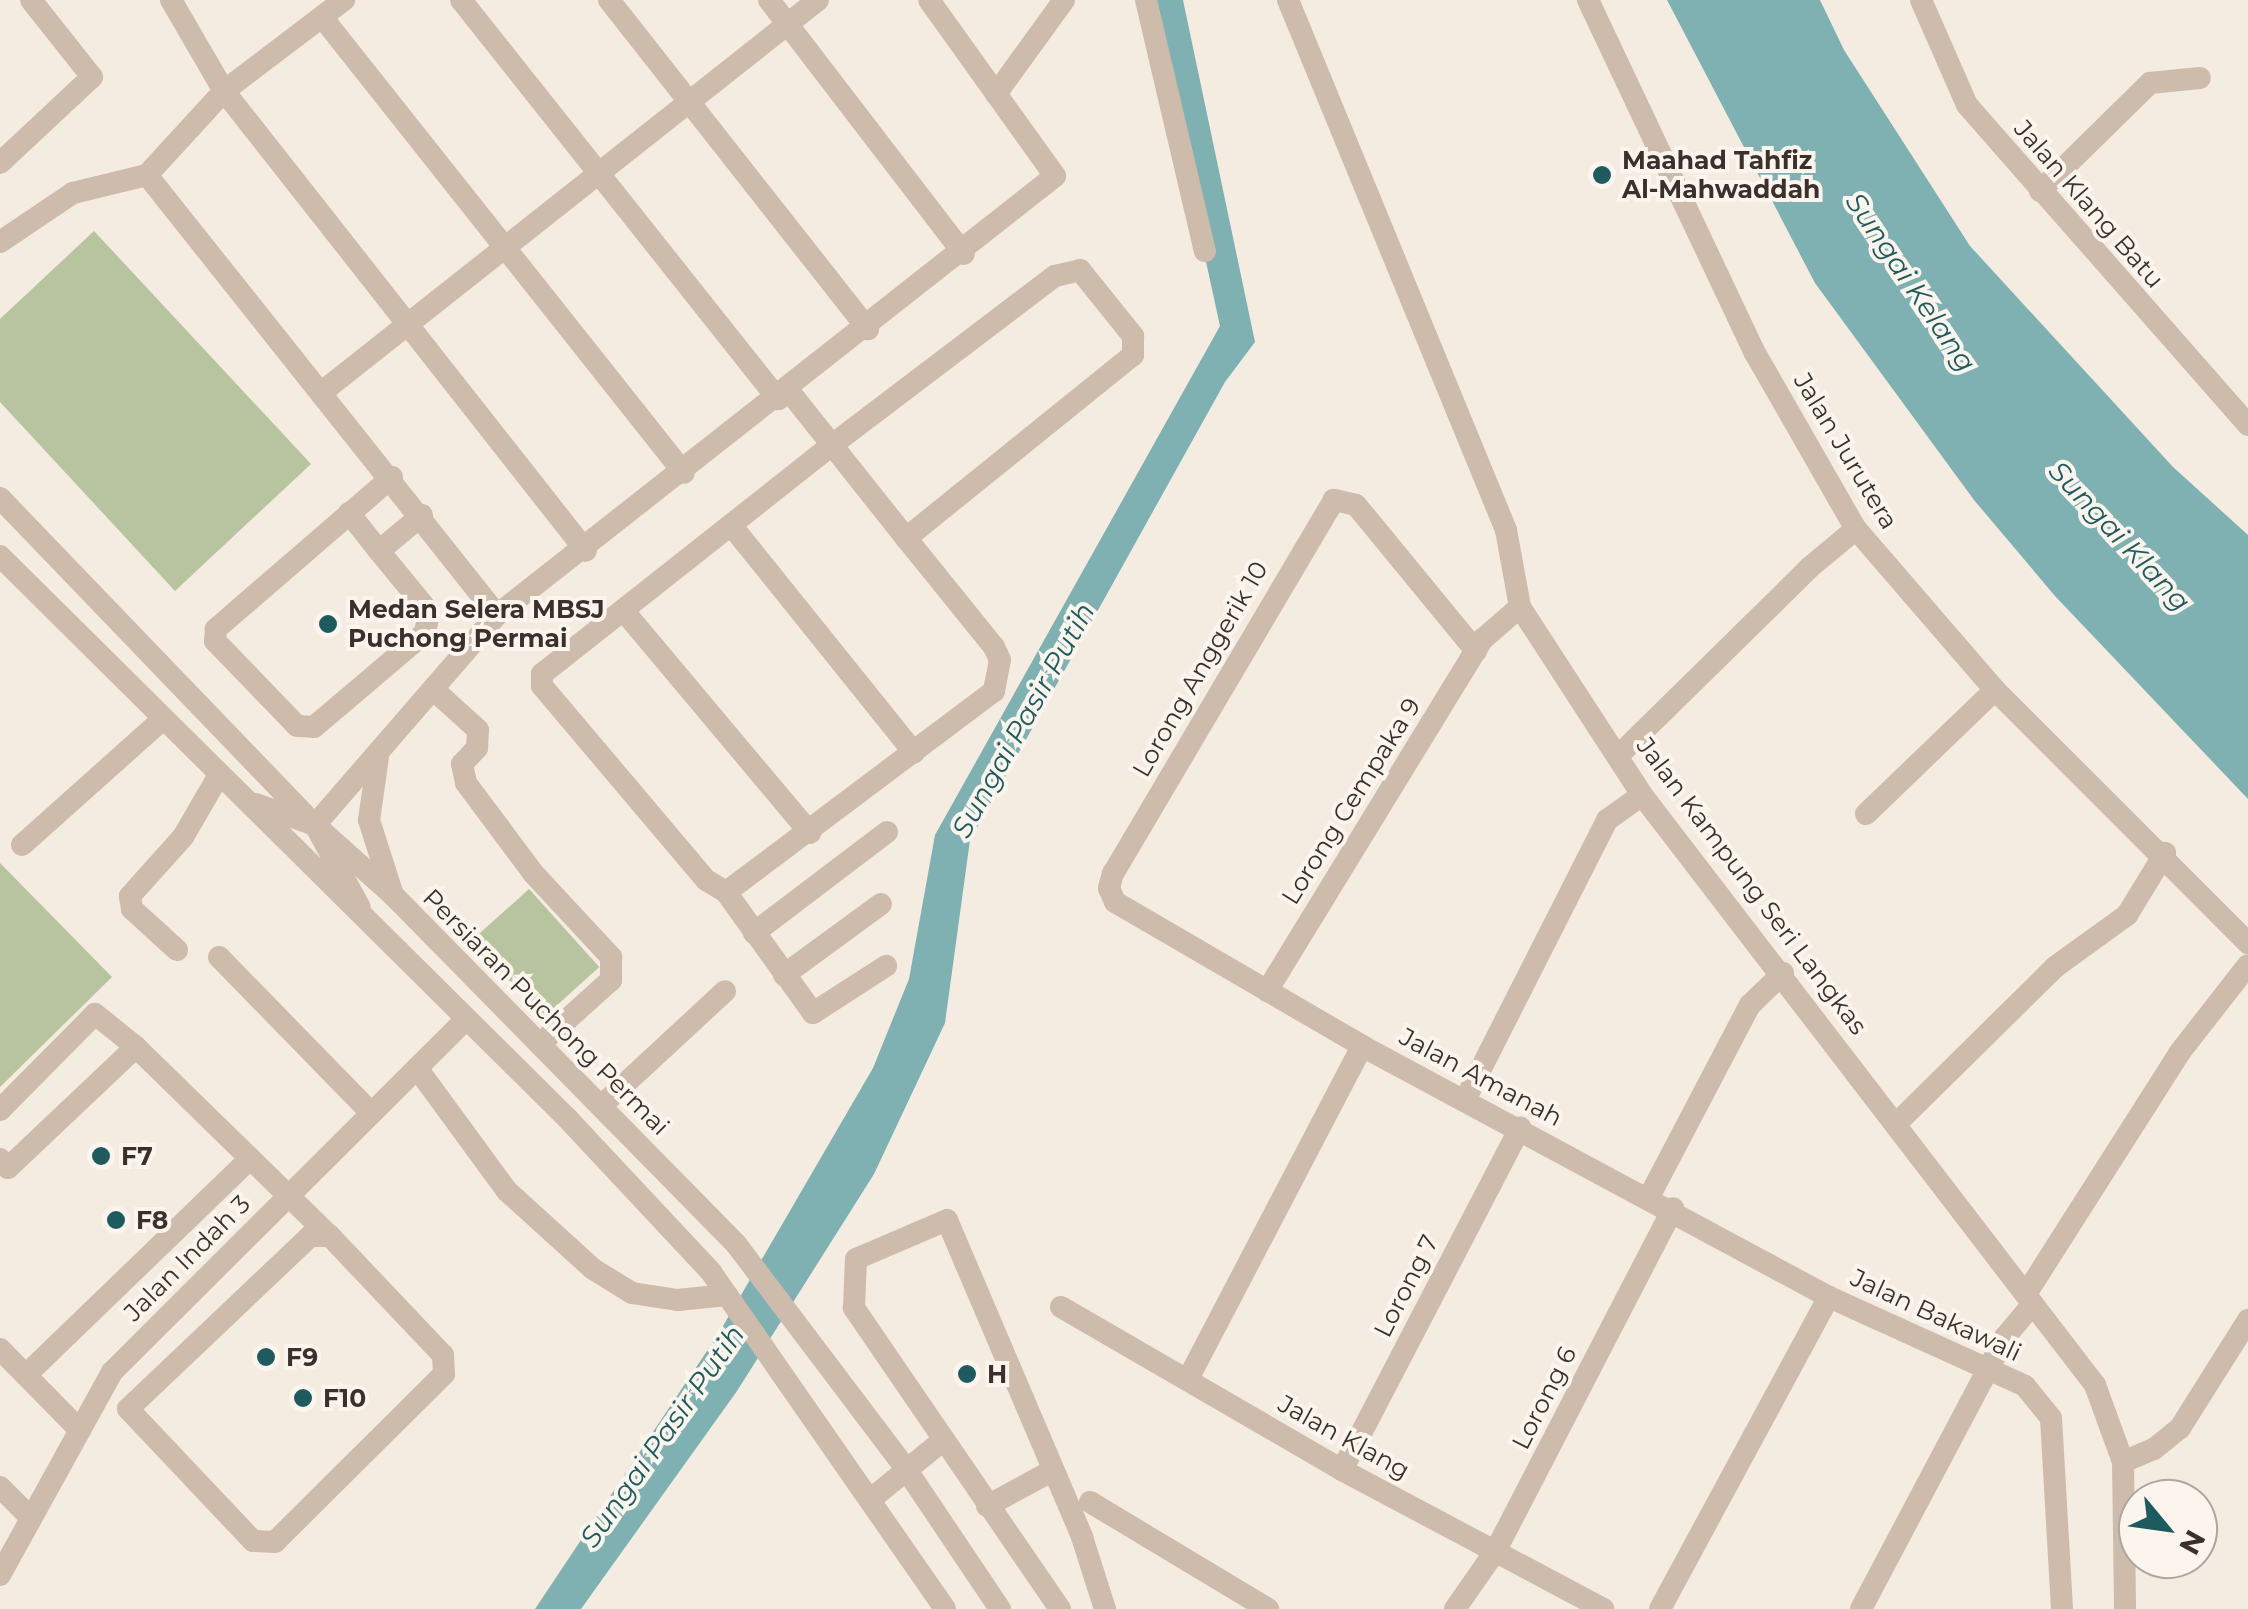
<!DOCTYPE html>
<style>
body{margin:0}
#map{position:relative;width:2248px;height:1609px;overflow:hidden;background:#f4ebe1;font-family:Montserrat,sans-serif}
div>[style]{position:absolute}
[style*='--x']{left:calc(var(--x)*1px);top:calc(var(--y)*1px);width:calc(var(--w)*1px);rotate:calc(var(--a)*1deg)}
.green>*{inset:0;background:#b8c4a0;transform-origin:0 0}
.water>*{inset:0;background:#7fb0b2}
.minor>*{height:22px;margin:-11px;padding:0 11px;transform-origin:11px;border-radius:11px;background:#cdbbac}
.dots>*{width:28px;height:28px;translate:-50% -50%;box-sizing:border-box;border:5px solid #fbf5ee;border-radius:50%}
span{translate:-50% -50%;white-space:nowrap;text-align:center;line-height:1.15;-webkit-text-stroke:8px #fbf5ee;paint-order:stroke}
.poi-label{font-size:25px;color:#3b302b;font-weight:700}
.left{translate:0 -50%;text-align:left}
.street-label{font-size:25px;color:#3b302b}
.water-label{font-size:28px;color:#1f5a5e;font-style:italic}
.north{position:absolute;left:2118px;top:1479px;width:100px;height:100px;box-sizing:border-box;background:#fbf5ee;border:2px solid #aea6a0;border-radius:50%;rotate:119deg;font-size:28px;font-weight:700;line-height:40px;text-align:center;color:#3b302b}
.north::after{content:'';display:block;margin:auto;width:35px;height:45px;background:#1f5a5e;clip-path:polygon(50% 0,100% 100%,50% 72%,0 100%)}
</style>
<div id="map">
<div class="green">
<div style="clip-path:polygon(94px 231px,311px 464px,175px 591px,0 402px,0 319px)"></div>
<div style="clip-path:polygon(0 863px,112px 977px,0 1087px)"></div>
<div style="left:529px;top:889px;width:105px;height:76px;rotate:48deg"></div>
</div>
<div class="water">
<div style="clip-path:polygon(1149px 0,1183px 0,1255px 342px,1225px 382px,970px 840px,945px 1023px,874px 1174px,737px 1391px,581px 1609px,535px 1609px,719px 1333px,873px 1068px,909px 979px,935px 835px,1220px 326px)"></div>
<div style="clip-path:polygon(1667px 0,1820px 0,1844px 50px,1970px 246px,2173px 467px,2248px 535px,2248px 799px,2055px 596px,1974px 500px,1815px 283px)"></div>
</div>
<div class="minor">
<div style="--x:171;--y:0;--w:105;--a:59.8"></div>
<div style="--x:224;--y:91;--w:585;--a:51.8"></div>
<div style="--x:461;--y:0;--w:510;--a:51.53"></div>
<div style="--x:609;--y:0;--w:419;--a:51.8"></div>
<div style="--x:769;--y:0;--w:320;--a:52.5"></div>
<div style="--x:1146;--y:0;--w:258;--a:76.8"></div>
<div style="--x:1288;--y:0;--w:573;--a:67.64"></div>
<div style="--x:1506;--y:530;--w:78;--a:79.7"></div>
<div style="--x:1520;--y:607;--w:224;--a:57"></div>
<div style="--x:1642;--y:795;--w:744;--a:52.48"></div>
<div style="--x:2095;--y:1385;--w:82;--a:70"></div>
<div style="--x:2123;--y:1462;--w:147;--a:89.2"></div>
<div style="--x:1588;--y:0;--w:391;--a:64.7"></div>
<div style="--x:1755;--y:353;--w:203;--a:60.2"></div>
<div style="--x:1856;--y:529;--w:213;--a:49.2"></div>
<div style="--x:1995;--y:690;--w:358;--a:45"></div>
<div style="--x:1921;--y:0;--w:115;--a:66.3"></div>
<div style="--x:1967;--y:105;--w:426;--a:48.7"></div>
<div style="--x:322;--y:17;--w:582;--a:51.56"></div>
<div style="--x:996;--y:94;--w:116;--a:-54.1"></div>
<div style="--x:0;--y:163;--w:126;--a:-43.1"></div>
<div style="--x:92;--y:77;--w:98;--a:-128.4"></div>
<div style="--x:147;--y:175;--w:562;--a:51.5"></div>
<div style="--x:2040;--y:191;--w:154;--a:-44.5"></div>
<div style="--x:2150;--y:83;--w:50;--a:-5.7"></div>
<div style="--x:0;--y:242;--w:88;--a:-33.9"></div>
<div style="--x:73;--y:193;--w:76;--a:-13.7"></div>
<div style="--x:147;--y:175;--w:114;--a:-47.5"></div>
<div style="--x:224;--y:91;--w:151;--a:-37.2"></div>
<div style="--x:789;--y:391;--w:69;--a:51.5"></div>
<div style="--x:832;--y:445;--w:119;--a:51.5"></div>
<div style="--x:906;--y:538;--w:140;--a:51.1"></div>
<div style="--x:994;--y:647;--w:14;--a:65"></div>
<div style="--x:1000;--y:660;--w:32;--a:101"></div>
<div style="--x:994;--y:691;--w:335;--a:143.1"></div>
<div style="--x:726;--y:892;--w:23;--a:-149"></div>
<div style="--x:706;--y:880;--w:254;--a:-130.2"></div>
<div style="--x:542;--y:686;--w:12;--a:-90"></div>
<div style="--x:542;--y:674;--w:370;--a:-38.3"></div>
<div style="--x:832;--y:445;--w:280;--a:-37.2"></div>
<div style="--x:1055;--y:276;--w:26;--a:-13"></div>
<div style="--x:1080;--y:270;--w:85;--a:51.2"></div>
<div style="--x:1133;--y:336;--w:19;--a:90"></div>
<div style="--x:1133;--y:355;--w:292;--a:141.1"></div>
<div style="--x:322;--y:392;--w:632;--a:-38.32"></div>
<div style="--x:392;--y:477;--w:233;--a:139.2"></div>
<div style="--x:216;--y:629;--w:12;--a:95"></div>
<div style="--x:215;--y:641;--w:118;--a:46"></div>
<div style="--x:297;--y:726;--w:17;--a:3"></div>
<div style="--x:314;--y:727;--w:145;--a:-40.3"></div>
<div style="--x:425;--y:633;--w:21;--a:-79"></div>
<div style="--x:429;--y:612;--w:79;--a:-129.3"></div>
<div style="--x:379;--y:551;--w:56;--a:-39.9"></div>
<div style="--x:0;--y:498;--w:454;--a:46.1"></div>
<div style="--x:315;--y:825;--w:106;--a:41.9"></div>
<div style="--x:394;--y:896;--w:488;--a:45.5"></div>
<div style="--x:736;--y:1244;--w:282;--a:52.9"></div>
<div style="--x:906;--y:1469;--w:169;--a:56.1"></div>
<div style="--x:349;--y:513;--w:48;--a:51.7"></div>
<div style="--x:731;--y:525;--w:292;--a:51.2"></div>
<div style="--x:0;--y:556;--w:798;--a:44.75"></div>
<div style="--x:567;--y:1118;--w:211;--a:46.9"></div>
<div style="--x:711;--y:1272;--w:410;--a:55.2"></div>
<div style="--x:623;--y:610;--w:291;--a:50"></div>
<div style="--x:1476;--y:651;--w:189;--a:-129.4"></div>
<div style="--x:1356;--y:505;--w:23;--a:-167"></div>
<div style="--x:1334;--y:500;--w:434;--a:120.6"></div>
<div style="--x:1113;--y:873;--w:16;--a:105"></div>
<div style="--x:1109;--y:888;--w:15;--a:67"></div>
<div style="--x:1115;--y:902;--w:286;--a:30.2"></div>
<div style="--x:1362;--y:1046;--w:530;--a:28.26"></div>
<div style="--x:1829;--y:1297;--w:215;--a:24.4"></div>
<div style="--x:2025;--y:1386;--w:41;--a:50.9"></div>
<div style="--x:2051;--y:1418;--w:191;--a:86.7"></div>
<div style="--x:435;--y:691;--w:58;--a:42.2"></div>
<div style="--x:478;--y:730;--w:18;--a:93"></div>
<div style="--x:477;--y:748;--w:22;--a:133"></div>
<div style="--x:462;--y:764;--w:19;--a:78"></div>
<div style="--x:466;--y:783;--w:112;--a:53.3"></div>
<div style="--x:533;--y:873;--w:115;--a:47.1"></div>
<div style="--x:611;--y:957;--w:23;--a:90"></div>
<div style="--x:611;--y:980;--w:96;--a:138"></div>
<div style="--x:1618;--y:756;--w:268;--a:-44.5"></div>
<div style="--x:1809;--y:568;--w:61;--a:-39.7"></div>
<div style="--x:378;--y:757;--w:64;--a:98.1"></div>
<div style="--x:369;--y:820;--w:79;--a:72.3"></div>
<div style="--x:256;--y:804;--w:63;--a:19.6"></div>
<div style="--x:315;--y:825;--w:94;--a:61.5"></div>
<div style="--x:1866;--y:814;--w:179;--a:-43.9"></div>
<div style="--x:315;--y:825;--w:278;--a:-49.1"></div>
<div style="--x:497;--y:615;--w:710;--a:-38.19"></div>
<div style="--x:1055;--y:176;--w:216;--a:-125.6"></div>
<div style="--x:22;--y:845;--w:189;--a:-41.8"></div>
<div style="--x:726;--y:892;--w:149;--a:54.3"></div>
<div style="--x:813;--y:1013;--w:87;--a:-32.8"></div>
<div style="--x:754;--y:933;--w:167;--a:-37.2"></div>
<div style="--x:177;--y:950;--w:61;--a:-137.7"></div>
<div style="--x:132;--y:909;--w:13;--a:-99"></div>
<div style="--x:130;--y:896;--w:79;--a:-48.1"></div>
<div style="--x:183;--y:837;--w:72;--a:-59.9"></div>
<div style="--x:219;--y:957;--w:218;--a:45.7"></div>
<div style="--x:784;--y:975;--w:120;--a:-36.2"></div>
<div style="--x:1267;--y:991;--w:413;--a:-58.5"></div>
<div style="--x:1483;--y:639;--w:49;--a:-40.9"></div>
<div style="--x:417;--y:1068;--w:152;--a:53.8"></div>
<div style="--x:507;--y:1191;--w:116;--a:42.2"></div>
<div style="--x:593;--y:1269;--w:46;--a:31.6"></div>
<div style="--x:632;--y:1293;--w:47;--a:8.7"></div>
<div style="--x:678;--y:1300;--w:49;--a:-5.8"></div>
<div style="--x:1465;--y:1100;--w:314;--a:-63.1"></div>
<div style="--x:1607;--y:820;--w:43;--a:-35.5"></div>
<div style="--x:601;--y:1106;--w:169;--a:-42.8"></div>
<div style="--x:0;--y:1110;--w:135;--a:-45.3"></div>
<div style="--x:95;--y:1014;--w:53;--a:38.8"></div>
<div style="--x:1896;--y:1124;--w:223;--a:-44.6"></div>
<div style="--x:2055;--y:967;--w:89;--a:-35.8"></div>
<div style="--x:2127;--y:915;--w:73;--a:-58.5"></div>
<div style="--x:0;--y:1159;--w:12;--a:48"></div>
<div style="--x:8;--y:1168;--w:176;--a:-43.4"></div>
<div style="--x:136;--y:1047;--w:271;--a:44.3"></div>
<div style="--x:1649;--y:1197;--w:217;--a:-62.3"></div>
<div style="--x:1750;--y:1005;--w:46;--a:-44.1"></div>
<div style="--x:310;--y:1236;--w:20;--a:0"></div>
<div style="--x:330;--y:1236;--w:164;--a:46.5"></div>
<div style="--x:443;--y:1355;--w:19;--a:87"></div>
<div style="--x:444;--y:1374;--w:238;--a:135.2"></div>
<div style="--x:275;--y:1542;--w:22;--a:-177"></div>
<div style="--x:253;--y:1541;--w:182;--a:-133.4"></div>
<div style="--x:128;--y:1409;--w:251;--a:-43.5"></div>
<div style="--x:2026;--y:1294;--w:287;--a:-57.5"></div>
<div style="--x:2180;--y:1052;--w:110;--a:-52"></div>
<div style="--x:1061;--y:1307;--w:325;--a:30.1"></div>
<div style="--x:1342;--y:1470;--w:296;--a:28"></div>
<div style="--x:0;--y:1349;--w:114;--a:45.4"></div>
<div style="--x:26;--y:1375;--w:310;--a:-44"></div>
<div style="--x:1188;--y:1379;--w:376;--a:-62.4"></div>
<div style="--x:2123;--y:1462;--w:34;--a:-23"></div>
<div style="--x:2154;--y:1449;--w:33;--a:-39"></div>
<div style="--x:2180;--y:1428;--w:128;--a:-57.8"></div>
<div style="--x:1342;--y:1470;--w:386;--a:-62.5"></div>
<div style="--x:0;--y:1487;--w:44;--a:45"></div>
<div style="--x:871;--y:1499;--w:90;--a:-39.2"></div>
<div style="--x:1090;--y:1502;--w:208;--a:31"></div>
<div style="--x:987;--y:1506;--w:72;--a:-28.4"></div>
<div style="--x:0;--y:1575;--w:232;--a:-61.1"></div>
<div style="--x:112;--y:1372;--w:499;--a:-44.9"></div>
<div style="--x:1060;--y:1609;--w:365;--a:-124.4"></div>
<div style="--x:854;--y:1308;--w:49;--a:-87.7"></div>
<div style="--x:856;--y:1259;--w:99;--a:-23.2"></div>
<div style="--x:947;--y:1220;--w:345;--a:66.9"></div>
<div style="--x:1082;--y:1537;--w:76;--a:72.3"></div>
<div style="--x:1455;--y:1609;--w:72;--a:-55.2"></div>
<div style="--x:1496;--y:1550;--w:385;--a:-62.6"></div>
<div style="--x:1660;--y:1609;--w:355;--a:-61.6"></div>
<div style="--x:1861;--y:1609;--w:308;--a:-62.1"></div>
<div style="--x:2005;--y:1337;--w:43;--a:-49.7"></div>
</div>
<div class="dots">
<div style="left:1602px;top:175px;background:#1f5a5e"></div>
<div style="left:328px;top:624px;background:#1f5a5e"></div>
<div style="left:101px;top:1156px;background:#1f5a5e"></div>
<div style="left:116px;top:1220px;background:#1f5a5e"></div>
<div style="left:266px;top:1357px;background:#1f5a5e"></div>
<div style="left:967px;top:1374px;background:#1f5a5e"></div>
<div style="left:303px;top:1398px;background:#1f5a5e"></div>
</div>
<div class="poi-label">
<span class="left" style="left:1622px;top:175px">Maahad Tahfiz<br>Al-Mahwaddah</span>
<span class="left" style="left:348px;top:624px">Medan Selera MBSJ<br>Puchong Permai</span>
<span class="left" style="left:121px;top:1156px">F7</span>
<span class="left" style="left:136px;top:1220px">F8</span>
<span class="left" style="left:286px;top:1357px">F9</span>
<span class="left" style="left:987px;top:1374px">H</span>
<span class="left" style="left:323px;top:1398px">F10</span>
</div>
<div class="street-label">
<span style="left:2089px;top:204px;rotate:49deg">Jalan Klang Batu</span>
<span style="left:1846px;top:451px;rotate:59deg">Jalan Jurutera</span>
<span style="left:1200px;top:669px;rotate:-60deg">Lorong Anggerik 10</span>
<span style="left:1351px;top:801px;rotate:-58deg">Lorong Cempaka 9</span>
<span style="left:1752px;top:886px;rotate:53deg">Jalan Kampung Seri Langkas</span>
<span style="left:546px;top:1012px;rotate:45deg">Persiaran Puchong Permai</span>
<span style="left:1481px;top:1077px;rotate:28deg">Jalan Amanah</span>
<span style="left:187px;top:1258px;rotate:-45deg">Jalan Indah 3</span>
<span style="left:1406px;top:1286px;rotate:-63deg">Lorong 7</span>
<span style="left:1936px;top:1315px;rotate:25deg">Jalan Bakawali</span>
<span style="left:1544px;top:1398px;rotate:-63deg">Lorong 6</span>
<span style="left:1344px;top:1437px;rotate:29deg">Jalan Klang</span>
</div>
<div class="water-label">
<span style="left:1911px;top:282px;rotate:56deg">Sungai Kelang</span>
<span style="left:2120px;top:536px;rotate:47deg">Sungai Klang</span>
<span style="left:1023px;top:720px;rotate:-61deg">Sungai Pasir Putih</span>
<span style="left:662px;top:1436px;rotate:-55deg">Sungai Pasir Putih</span>
</div>
<div class="north">N</div>
</div>
